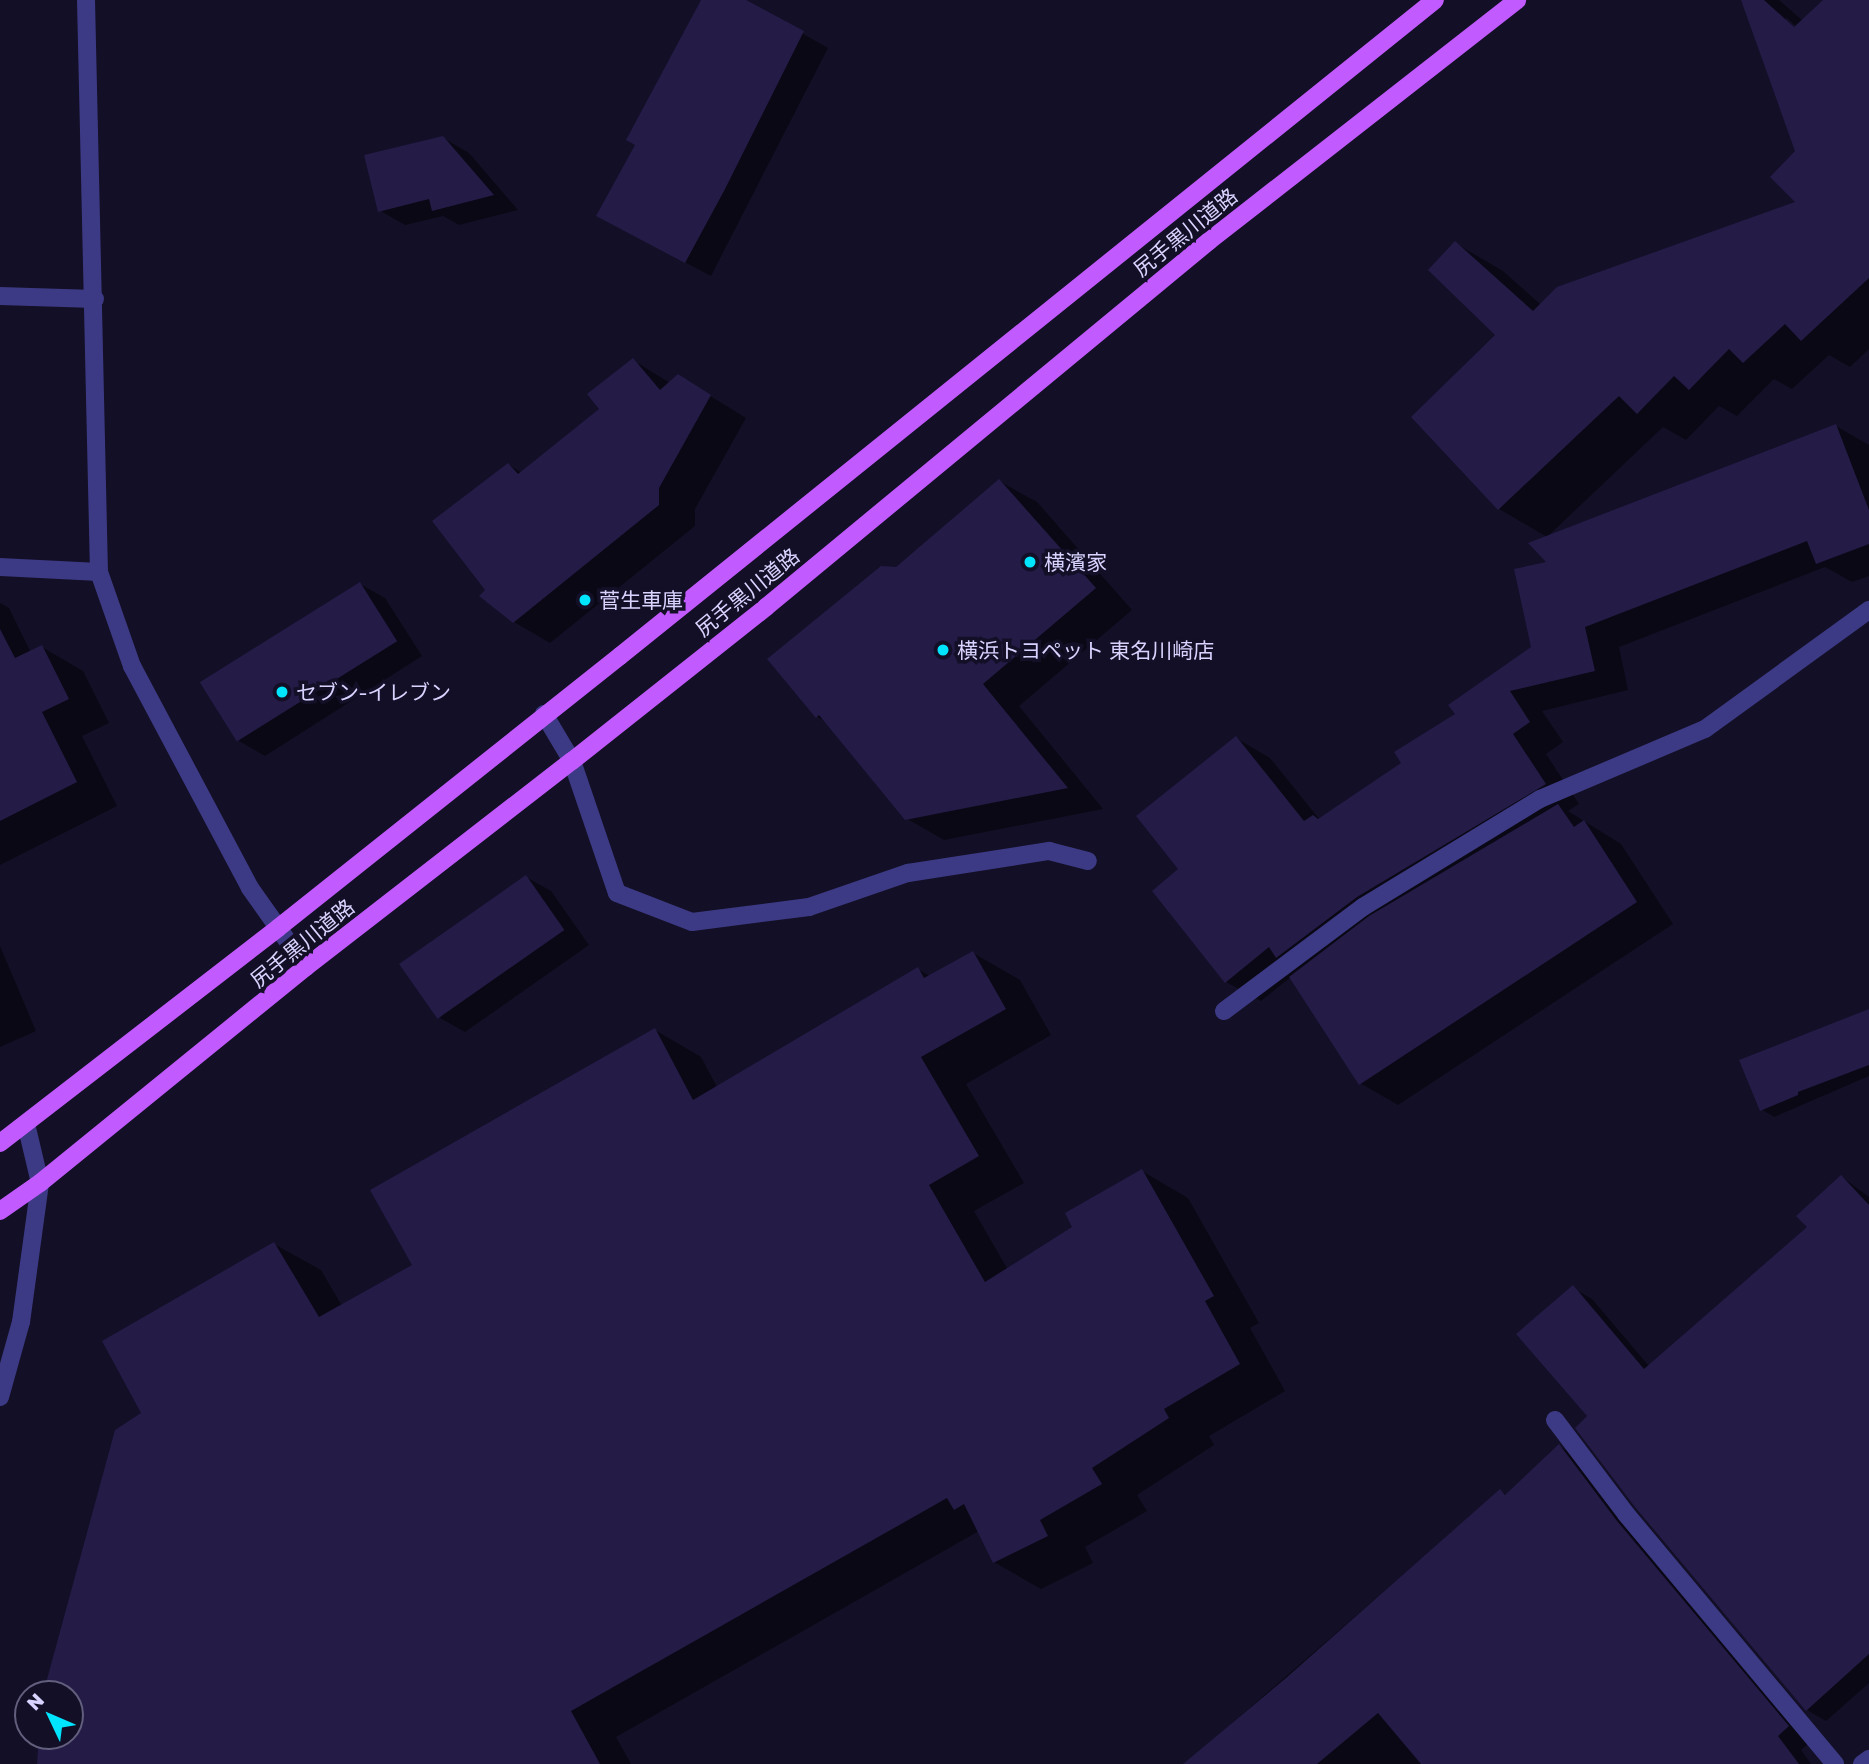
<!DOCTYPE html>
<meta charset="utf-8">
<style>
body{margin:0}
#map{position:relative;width:1869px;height:1764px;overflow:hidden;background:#130f26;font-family:"Golos Text","Noto Sans JP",sans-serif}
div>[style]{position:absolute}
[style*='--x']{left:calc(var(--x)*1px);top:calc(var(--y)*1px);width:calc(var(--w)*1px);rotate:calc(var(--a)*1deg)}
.shadow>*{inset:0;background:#0007}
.building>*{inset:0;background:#241b47;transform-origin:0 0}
.minor>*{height:18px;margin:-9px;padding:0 9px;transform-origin:9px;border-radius:9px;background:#3d3a85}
.primary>*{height:18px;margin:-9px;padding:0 9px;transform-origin:9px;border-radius:9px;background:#c25bff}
.dots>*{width:19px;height:19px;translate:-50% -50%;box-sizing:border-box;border:4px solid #130f26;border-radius:50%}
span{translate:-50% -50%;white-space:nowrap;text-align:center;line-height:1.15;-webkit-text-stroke:7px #130f26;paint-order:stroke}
.street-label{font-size:21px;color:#d9d4ff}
.poi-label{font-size:21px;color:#d9d4ff}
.left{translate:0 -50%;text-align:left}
.north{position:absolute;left:14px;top:1680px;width:70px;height:70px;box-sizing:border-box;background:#130f26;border:2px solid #625e7d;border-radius:50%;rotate:314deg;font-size:19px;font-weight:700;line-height:28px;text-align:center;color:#d9d4ff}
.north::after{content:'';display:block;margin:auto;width:24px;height:32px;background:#00e5ff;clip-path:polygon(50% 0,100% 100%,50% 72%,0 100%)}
</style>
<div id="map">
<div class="shadow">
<div style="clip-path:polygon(703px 0,743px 0,828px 48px,711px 276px,624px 230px,637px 144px)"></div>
<div style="clip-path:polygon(evenodd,1743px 0,1779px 0,1803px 21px,1825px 0,1869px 0,1869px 349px,1850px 367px,1829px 355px,1792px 389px,1774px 379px,1737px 416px,1719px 406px,1686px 440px,1663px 427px,1547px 537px,1499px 509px,1414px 417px,1498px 335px,1455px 243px,1503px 271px,1541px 305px,1799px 203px,1797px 152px,1743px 0,1786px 17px,1802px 32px,1800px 34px,1786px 22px,1786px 17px)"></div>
<div style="clip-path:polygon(443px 138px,469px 153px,518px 210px,459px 225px,443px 216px,405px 225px,379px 210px)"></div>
<div style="clip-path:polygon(633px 360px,670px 383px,678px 376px,746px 418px,695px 509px,695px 526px,550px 643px,514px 622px,487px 590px,509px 465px,522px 473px,602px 409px)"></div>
<div style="clip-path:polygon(1836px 426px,1869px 445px,1869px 576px,1852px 582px,1825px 567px,1619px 647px,1628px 690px,1542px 711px,1563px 742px,1546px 754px,1579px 804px,1568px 811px,1621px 844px,1673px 924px,1398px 1105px,1360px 1083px,1291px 977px,1261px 1001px,1226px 982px,1181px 870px,1236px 738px,1270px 758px,1320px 820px,1403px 764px,1533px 648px,1549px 563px)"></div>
<div style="clip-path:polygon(999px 481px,1037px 502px,1132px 610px,1019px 706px,1103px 809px,944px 840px,906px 818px,829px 723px,817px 717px,770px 659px,896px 568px)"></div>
<div style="clip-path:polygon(360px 584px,385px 598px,422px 656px,265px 756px,239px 741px)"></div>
<div style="clip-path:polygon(0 603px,9px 608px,31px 653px,42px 647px,83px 671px,109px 723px,82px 736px,117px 806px,0 865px)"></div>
<div style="clip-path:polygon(526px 877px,551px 891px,589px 945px,465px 1032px,440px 1018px)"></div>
<div style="clip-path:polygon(0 946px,36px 1031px,0 1047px)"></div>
<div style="clip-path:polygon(973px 953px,1020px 980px,1051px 1035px,966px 1084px,1024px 1183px,974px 1211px,1008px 1270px,1075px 1228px,1142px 1171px,1188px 1198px,1259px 1323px,1250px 1328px,1285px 1391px,1209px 1436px,1214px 1445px,1137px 1495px,1147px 1511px,1085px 1547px,1093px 1563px,1041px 1589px,994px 1562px,979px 1531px,616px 1737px,631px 1764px,39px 1764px,41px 1736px,70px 1736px,70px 1694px,45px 1694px,143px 1414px,274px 1244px,321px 1270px,342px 1306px,414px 1265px,655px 1030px,701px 1057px,717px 1087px,918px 969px,931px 977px)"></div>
<div style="clip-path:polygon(1869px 1010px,1869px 1076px,1774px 1117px,1761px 1109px)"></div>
<div style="clip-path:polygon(1842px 1177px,1869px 1197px,1869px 1683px,1826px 1721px,1807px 1710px,1590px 1416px,1573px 1288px,1592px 1299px,1649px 1366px,1809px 1227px)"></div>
<div style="clip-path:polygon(1559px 1446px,1583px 1460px,1811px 1741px,1801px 1750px,1811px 1764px,1185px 1764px,1500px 1491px,1507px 1495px)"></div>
</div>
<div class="building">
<div style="clip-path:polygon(701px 0,746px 0,804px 31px,724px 191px,685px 263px,596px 216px,635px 145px,626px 140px)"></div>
<div style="clip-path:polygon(1741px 0,1764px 0,1794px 27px,1823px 0,1869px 0,1869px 278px,1801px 341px,1785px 324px,1743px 363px,1729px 349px,1689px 390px,1674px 376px,1637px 414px,1619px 396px,1498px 510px,1411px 417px,1495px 335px,1428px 270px,1455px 241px,1533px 311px,1557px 287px,1795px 202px,1770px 177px,1795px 151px)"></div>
<div style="clip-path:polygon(443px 136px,494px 195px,432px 211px,429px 199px,378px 212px,364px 155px)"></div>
<div style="clip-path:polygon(633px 358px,660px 390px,678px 374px,711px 395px,659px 488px,659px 505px,513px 623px,479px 596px,485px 590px,432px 521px,508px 463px,518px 474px,599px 409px,587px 394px)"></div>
<div style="clip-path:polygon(1836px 424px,1869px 510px,1869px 544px,1816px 564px,1807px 541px,1585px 627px,1595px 671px,1510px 691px,1530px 722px,1513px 734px,1546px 784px,1357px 897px,1276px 958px,1269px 947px,1225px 983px,1152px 891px,1178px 869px,1136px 816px,1236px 736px,1304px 821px,1313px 815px,1318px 819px,1401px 763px,1394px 752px,1455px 714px,1448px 705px,1531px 647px,1514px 569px,1546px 562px,1528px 543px)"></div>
<div style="clip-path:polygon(999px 479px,1096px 588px,983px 684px,1068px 788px,905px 820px,819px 715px,816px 718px,767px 659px,881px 566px,896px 567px)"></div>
<div style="left:360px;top:582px;width:70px;height:189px;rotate:58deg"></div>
<div style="clip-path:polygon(0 629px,15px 658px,42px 645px,69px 699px,42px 712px,77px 782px,0 821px)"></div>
<div style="clip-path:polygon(1558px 804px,1574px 827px,1584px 820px,1637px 902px,1359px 1085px,1289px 977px,1369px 916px)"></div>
<div style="left:526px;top:875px;width:67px;height:155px;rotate:55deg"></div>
<div style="clip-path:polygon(973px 951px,1006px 1009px,921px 1057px,979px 1156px,929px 1185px,985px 1282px,1072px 1227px,1065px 1213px,1142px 1169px,1214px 1296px,1205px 1301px,1240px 1364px,1164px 1409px,1169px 1418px,1092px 1468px,1102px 1484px,1040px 1520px,1048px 1536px,993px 1563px,964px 1504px,954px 1510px,947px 1498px,571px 1711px,600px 1764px,37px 1764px,39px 1736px,70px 1736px,70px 1694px,43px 1694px,115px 1430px,141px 1413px,102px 1341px,274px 1242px,319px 1317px,412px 1265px,370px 1190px,655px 1028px,693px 1100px,918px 967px,924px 978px)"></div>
<div style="clip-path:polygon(1869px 1009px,1869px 1065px,1798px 1092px,1798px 1095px,1760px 1111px,1739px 1060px)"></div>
<div style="clip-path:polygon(1841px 1175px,1869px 1205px,1869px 1654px,1806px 1711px,1635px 1507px,1575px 1428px,1587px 1416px,1516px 1334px,1573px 1285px,1644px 1369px,1807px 1227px,1796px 1216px)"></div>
<div style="clip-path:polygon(1559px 1444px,1617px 1521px,1789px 1726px,1778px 1736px,1799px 1764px,1421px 1764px,1378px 1713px,1317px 1764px,1183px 1764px,1286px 1678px,1500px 1489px,1505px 1495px)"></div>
</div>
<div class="minor">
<div style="--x:86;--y:0;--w:572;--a:88.7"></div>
<div style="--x:99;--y:572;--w:100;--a:70.7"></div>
<div style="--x:132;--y:666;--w:251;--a:62"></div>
<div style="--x:250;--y:888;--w:97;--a:54.7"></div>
<div style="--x:0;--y:296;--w:95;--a:1.8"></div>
<div style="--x:0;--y:567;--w:99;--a:2.9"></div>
<div style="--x:544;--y:714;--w:55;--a:59.2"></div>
<div style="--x:572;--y:761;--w:139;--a:71.2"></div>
<div style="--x:617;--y:893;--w:80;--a:21.1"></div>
<div style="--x:692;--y:922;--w:118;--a:-7.3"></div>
<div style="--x:809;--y:907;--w:105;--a:-19"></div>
<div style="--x:908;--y:873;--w:143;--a:-8.9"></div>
<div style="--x:1049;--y:851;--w:40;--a:14.4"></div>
<div style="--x:1224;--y:1011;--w:174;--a:-36.8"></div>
<div style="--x:1363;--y:907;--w:207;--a:-31.4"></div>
<div style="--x:1540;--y:799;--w:179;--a:-23"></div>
<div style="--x:1705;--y:729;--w:203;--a:-36"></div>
<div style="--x:0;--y:1397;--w:78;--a:-74.4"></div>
<div style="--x:21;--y:1322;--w:140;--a:-82.2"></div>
<div style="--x:40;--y:1183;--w:61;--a:-103.3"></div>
<div style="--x:1555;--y:1420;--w:118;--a:52.9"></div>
<div style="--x:1626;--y:1514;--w:326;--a:50.1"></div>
<div style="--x:1862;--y:1764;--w:9;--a:-36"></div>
</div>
<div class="primary">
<div style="--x:0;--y:1143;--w:351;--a:-37.7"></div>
<div style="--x:278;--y:928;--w:437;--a:-38.5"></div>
<div style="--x:620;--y:656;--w:1046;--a:-38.83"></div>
<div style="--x:0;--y:1211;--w:49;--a:-35"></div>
<div style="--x:40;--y:1183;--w:343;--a:-39.1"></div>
<div style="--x:306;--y:967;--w:336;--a:-37.8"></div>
<div style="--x:572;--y:761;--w:248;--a:-38.4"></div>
<div style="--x:766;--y:607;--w:575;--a:-39.56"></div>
<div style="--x:1209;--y:241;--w:391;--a:-38"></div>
</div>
<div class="dots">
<div style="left:1030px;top:562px;background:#00e5ff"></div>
<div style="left:585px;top:600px;background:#00e5ff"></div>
<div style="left:943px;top:650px;background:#00e5ff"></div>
<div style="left:282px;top:692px;background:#00e5ff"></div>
</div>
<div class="street-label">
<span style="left:1185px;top:232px;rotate:-39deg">尻手黒川道路</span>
<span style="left:747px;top:592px;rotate:-39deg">尻手黒川道路</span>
<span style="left:302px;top:943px;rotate:-39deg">尻手黒川道路</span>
</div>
<div class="poi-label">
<span class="left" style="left:1044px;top:562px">横濱家</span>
<span class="left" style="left:599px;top:600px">菅生車庫</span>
<span class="left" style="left:957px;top:650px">横浜トヨペット 東名川崎店</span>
<span class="left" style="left:296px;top:692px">セブン-イレブン</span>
</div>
<div class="north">N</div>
</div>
